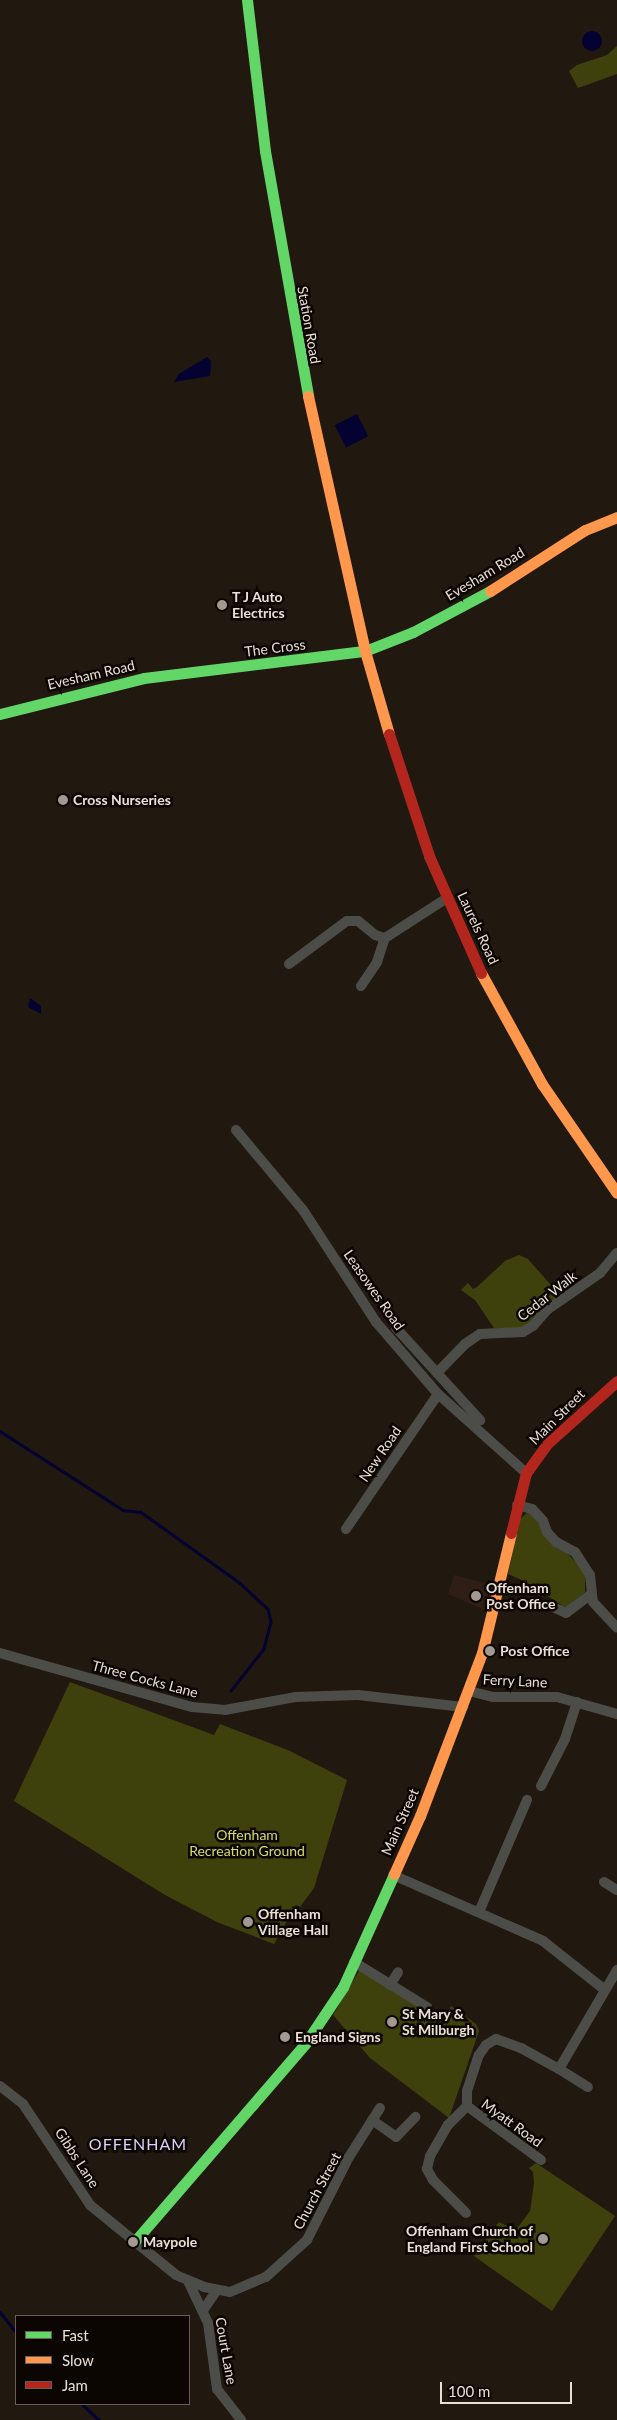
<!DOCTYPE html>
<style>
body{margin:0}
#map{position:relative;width:617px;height:2420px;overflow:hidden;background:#21180f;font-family:Lato,sans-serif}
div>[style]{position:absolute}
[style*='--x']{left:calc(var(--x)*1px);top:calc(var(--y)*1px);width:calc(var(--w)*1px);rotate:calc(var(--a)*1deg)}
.commercial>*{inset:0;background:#2e1e16}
.green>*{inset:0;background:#3f410d}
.water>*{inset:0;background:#030230;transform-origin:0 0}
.round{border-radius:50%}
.stream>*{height:2.5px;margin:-1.25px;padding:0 1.25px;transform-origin:1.25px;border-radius:1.25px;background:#030230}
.street>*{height:10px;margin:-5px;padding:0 5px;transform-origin:5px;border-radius:5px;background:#4c4d48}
.fast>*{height:11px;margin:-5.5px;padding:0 5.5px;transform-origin:5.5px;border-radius:5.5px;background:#63d668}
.slow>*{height:11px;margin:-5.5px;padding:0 5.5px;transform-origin:5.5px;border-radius:5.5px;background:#ff974d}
.jam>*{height:11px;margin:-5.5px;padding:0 5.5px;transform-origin:5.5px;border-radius:5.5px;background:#b3261e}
.dots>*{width:14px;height:14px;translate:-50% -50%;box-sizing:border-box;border:2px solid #0c0602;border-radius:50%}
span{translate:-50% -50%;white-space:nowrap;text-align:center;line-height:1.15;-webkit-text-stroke:5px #0c0602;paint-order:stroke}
.street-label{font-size:14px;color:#ebdfd5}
.poi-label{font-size:14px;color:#ebdfd5;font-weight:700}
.left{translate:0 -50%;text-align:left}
.right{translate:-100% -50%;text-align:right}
.park-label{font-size:14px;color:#d6dd70}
.quarter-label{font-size:16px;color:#dbd1fd;letter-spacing:1px}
.legend{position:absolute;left:15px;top:2315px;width:175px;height:90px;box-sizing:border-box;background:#0c0602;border:1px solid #655d56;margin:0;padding:6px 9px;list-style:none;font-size:15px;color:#ebdfd5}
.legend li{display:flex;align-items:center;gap:10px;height:25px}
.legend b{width:25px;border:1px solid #655d56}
.scale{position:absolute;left:440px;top:2382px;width:132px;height:22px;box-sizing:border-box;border:2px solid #ebdfd5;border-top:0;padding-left:6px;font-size:15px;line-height:18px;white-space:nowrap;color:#ebdfd5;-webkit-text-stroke:4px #0c0602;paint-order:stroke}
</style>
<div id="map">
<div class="commercial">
<div style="clip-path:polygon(454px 1575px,497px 1586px,491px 1613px,448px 1594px)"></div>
</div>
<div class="green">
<div style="clip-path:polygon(617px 46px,617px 74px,578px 88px,569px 71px,577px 65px,607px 55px)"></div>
<div style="clip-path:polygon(519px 1255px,528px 1259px,556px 1291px,557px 1298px,532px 1324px,521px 1329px,494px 1328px,475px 1300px,461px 1290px,468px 1283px,473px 1289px,477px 1287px,505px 1261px)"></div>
<div style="clip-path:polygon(528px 1512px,585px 1572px,585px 1592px,566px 1608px,526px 1582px,508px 1574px,520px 1519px)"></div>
<div style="clip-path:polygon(70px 1682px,214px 1735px,220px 1724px,290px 1751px,347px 1780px,314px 1888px,300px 1907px,296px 1905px,274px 1944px,217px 1922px,165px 1895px,14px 1801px)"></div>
<div style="clip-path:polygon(360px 1969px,443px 2022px,451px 2006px,476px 2024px,479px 2031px,449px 2118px,370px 2058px,333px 2015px)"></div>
<div style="clip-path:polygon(536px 2163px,615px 2216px,552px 2311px,474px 2256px,499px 2222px,516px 2230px,530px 2211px,534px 2183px,533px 2172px,529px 2168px)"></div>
</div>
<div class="water">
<div class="round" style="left:582px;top:31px;width:20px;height:20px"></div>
<div style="clip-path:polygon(207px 357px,211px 361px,210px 376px,174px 382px,179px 374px)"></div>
<div style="left:357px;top:414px;width:25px;height:25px;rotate:63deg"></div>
<div style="clip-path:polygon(30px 998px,41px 1006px,41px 1014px,28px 1007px)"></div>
</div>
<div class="stream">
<div style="--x:0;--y:1431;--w:146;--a:32.7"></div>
<div style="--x:123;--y:1510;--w:18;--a:6"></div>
<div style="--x:141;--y:1512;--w:122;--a:35.6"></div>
<div style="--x:240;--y:1583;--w:38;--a:43"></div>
<div style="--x:268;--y:1609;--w:13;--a:77"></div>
<div style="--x:271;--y:1622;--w:28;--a:105"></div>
<div style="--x:264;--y:1649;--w:53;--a:128.2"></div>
<div style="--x:0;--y:2312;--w:26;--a:51"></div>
<div style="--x:82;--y:2404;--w:23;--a:43"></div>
</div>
<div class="street">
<div style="--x:289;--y:964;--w:72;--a:-36.6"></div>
<div style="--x:347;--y:921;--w:11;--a:0"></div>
<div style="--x:358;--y:921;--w:22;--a:39"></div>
<div style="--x:375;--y:935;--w:10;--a:17"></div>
<div style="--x:385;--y:938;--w:74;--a:-32.8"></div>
<div style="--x:361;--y:986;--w:29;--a:-56"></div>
<div style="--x:377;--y:962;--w:25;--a:-72"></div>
<div style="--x:236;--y:1130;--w:104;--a:50.1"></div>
<div style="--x:303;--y:1210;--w:134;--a:56.9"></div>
<div style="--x:376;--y:1322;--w:95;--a:49.3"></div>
<div style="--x:438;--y:1394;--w:118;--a:41.9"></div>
<div style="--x:396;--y:1328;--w:125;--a:47.6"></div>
<div style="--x:437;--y:1373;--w:40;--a:-46"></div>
<div style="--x:465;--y:1344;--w:18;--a:-34"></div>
<div style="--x:480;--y:1334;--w:43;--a:-2.7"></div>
<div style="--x:523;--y:1332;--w:12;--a:-31"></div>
<div style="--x:533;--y:1326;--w:21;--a:-49"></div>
<div style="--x:547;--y:1310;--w:65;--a:-34.9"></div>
<div style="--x:600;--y:1273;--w:26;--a:-50"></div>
<div style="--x:517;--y:1505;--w:16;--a:15"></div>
<div style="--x:532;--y:1509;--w:16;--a:47"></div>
<div style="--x:543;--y:1521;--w:12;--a:70"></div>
<div style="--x:547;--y:1532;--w:13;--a:48"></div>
<div style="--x:556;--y:1542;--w:21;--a:28"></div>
<div style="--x:575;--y:1552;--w:27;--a:57"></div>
<div style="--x:590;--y:1575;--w:27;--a:84"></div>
<div style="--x:593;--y:1602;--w:35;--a:47"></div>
<div style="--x:346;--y:1529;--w:163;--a:-55.7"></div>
<div style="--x:555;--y:1608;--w:12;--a:24"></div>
<div style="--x:566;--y:1613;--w:30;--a:-37"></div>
<div style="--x:0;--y:1653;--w:199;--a:15.7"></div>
<div style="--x:192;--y:1707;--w:33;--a:5"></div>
<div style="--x:225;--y:1710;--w:71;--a:-10.5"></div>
<div style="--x:295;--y:1697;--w:63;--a:-1.8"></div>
<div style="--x:358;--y:1695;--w:106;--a:6.5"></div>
<div style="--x:469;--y:1691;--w:25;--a:14"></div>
<div style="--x:493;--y:1697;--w:64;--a:0"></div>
<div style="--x:557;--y:1697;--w:62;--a:15.8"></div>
<div style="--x:541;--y:1786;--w:53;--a:-62.9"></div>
<div style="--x:565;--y:1739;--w:39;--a:-72"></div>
<div style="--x:393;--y:1875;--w:164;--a:23.7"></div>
<div style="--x:543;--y:1941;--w:79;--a:38.3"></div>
<div style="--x:604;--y:1882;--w:15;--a:32"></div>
<div style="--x:479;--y:1912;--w:122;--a:-66.8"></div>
<div style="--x:354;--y:1962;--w:86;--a:31.7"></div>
<div style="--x:390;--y:1985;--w:15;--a:-58"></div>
<div style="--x:559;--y:2069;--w:34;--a:32"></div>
<div style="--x:0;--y:2086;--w:29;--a:38"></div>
<div style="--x:23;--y:2104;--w:121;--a:56.4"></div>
<div style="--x:90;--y:2205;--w:111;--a:39.1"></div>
<div style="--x:176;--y:2275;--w:30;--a:23"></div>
<div style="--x:204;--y:2287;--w:26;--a:11"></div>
<div style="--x:230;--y:2292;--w:39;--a:-23"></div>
<div style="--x:266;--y:2277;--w:55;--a:-42.1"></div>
<div style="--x:307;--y:2240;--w:93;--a:-63.2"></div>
<div style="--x:349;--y:2157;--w:58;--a:-57.7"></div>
<div style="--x:372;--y:2120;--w:29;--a:35"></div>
<div style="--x:396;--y:2137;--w:28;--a:-46"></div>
<div style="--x:541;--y:2160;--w:92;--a:-143.9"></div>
<div style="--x:467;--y:2106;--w:15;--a:-90"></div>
<div style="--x:467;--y:2091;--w:38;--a:-72"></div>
<div style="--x:479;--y:2055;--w:12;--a:-55"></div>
<div style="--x:486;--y:2045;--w:12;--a:-31"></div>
<div style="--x:496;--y:2039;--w:27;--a:20"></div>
<div style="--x:521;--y:2048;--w:43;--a:28.9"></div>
<div style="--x:559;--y:2069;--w:115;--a:-59.6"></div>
<div style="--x:466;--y:2213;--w:47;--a:-135"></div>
<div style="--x:433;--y:2180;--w:13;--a:-119"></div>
<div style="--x:427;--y:2169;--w:13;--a:-77"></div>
<div style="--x:430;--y:2156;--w:36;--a:-60"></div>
<div style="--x:448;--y:2125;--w:27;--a:-45"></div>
<div style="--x:189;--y:2283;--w:44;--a:64.6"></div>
<div style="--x:208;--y:2323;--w:67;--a:82.2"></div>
<div style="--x:217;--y:2389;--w:39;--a:52"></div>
<div style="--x:204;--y:2309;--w:23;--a:-56"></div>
</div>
<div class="fast">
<div style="--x:247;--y:0;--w:152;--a:83.2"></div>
<div style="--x:265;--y:151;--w:249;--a:80"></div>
<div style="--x:0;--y:714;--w:148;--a:-14"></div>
<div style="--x:144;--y:678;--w:223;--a:-7"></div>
<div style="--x:365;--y:651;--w:52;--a:-21.6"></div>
<div style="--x:413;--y:632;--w:87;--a:-28"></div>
<div style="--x:135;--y:2241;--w:260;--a:-49.2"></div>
<div style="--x:305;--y:2044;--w:69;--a:-56.3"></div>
<div style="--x:343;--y:1987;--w:124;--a:-65.7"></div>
</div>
<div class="slow">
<div style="--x:308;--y:396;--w:261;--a:77.4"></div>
<div style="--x:365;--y:651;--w:86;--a:73.9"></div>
<div style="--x:490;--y:591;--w:113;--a:-32.7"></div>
<div style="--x:585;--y:530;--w:35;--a:-22"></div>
<div style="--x:481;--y:973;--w:127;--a:61.2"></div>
<div style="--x:542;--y:1084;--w:132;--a:55.5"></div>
<div style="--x:394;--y:1874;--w:64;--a:-65.9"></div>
<div style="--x:420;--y:1816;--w:174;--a:-69.2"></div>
<div style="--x:482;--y:1653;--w:123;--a:-76.4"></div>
</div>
<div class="jam">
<div style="--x:389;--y:734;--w:128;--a:71.8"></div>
<div style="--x:429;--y:856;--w:128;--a:66"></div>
<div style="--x:511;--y:1533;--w:62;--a:-76"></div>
<div style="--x:526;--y:1473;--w:37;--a:-54"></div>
<div style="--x:548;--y:1443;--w:93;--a:-41.9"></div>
</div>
<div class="dots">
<div style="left:222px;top:605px;background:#a49990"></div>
<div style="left:63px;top:800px;background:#a49990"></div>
<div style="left:476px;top:1596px;background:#a49990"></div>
<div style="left:490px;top:1651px;background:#a49990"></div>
<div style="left:248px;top:1922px;background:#a49990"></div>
<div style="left:392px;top:2022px;background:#a49990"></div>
<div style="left:285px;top:2037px;background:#a49990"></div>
<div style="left:543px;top:2239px;background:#a49990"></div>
<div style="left:133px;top:2242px;background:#a49990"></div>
</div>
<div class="street-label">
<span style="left:309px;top:325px;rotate:80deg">Station Road</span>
<span style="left:485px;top:574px;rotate:-31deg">Evesham Road</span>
<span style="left:275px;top:648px;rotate:-7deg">The Cross</span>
<span style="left:91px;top:675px;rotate:-13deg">Evesham Road</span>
<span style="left:478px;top:928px;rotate:65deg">Laurels Road</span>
<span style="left:374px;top:1290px;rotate:55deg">Leasowes Road</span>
<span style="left:547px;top:1296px;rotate:-38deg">Cedar Walk</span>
<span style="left:557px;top:1417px;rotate:-45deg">Main Street</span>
<span style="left:380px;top:1454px;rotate:-56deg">New Road</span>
<span style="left:145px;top:1679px;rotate:15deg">Three Cocks Lane</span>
<span style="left:515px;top:1681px;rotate:3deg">Ferry Lane</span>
<span style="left:400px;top:1822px;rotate:-66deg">Main Street</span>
<span style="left:512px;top:2123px;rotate:36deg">Myatt Road</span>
<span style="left:77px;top:2158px;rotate:57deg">Gibbs Lane</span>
<span style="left:317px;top:2191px;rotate:-62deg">Church Street</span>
<span style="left:226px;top:2351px;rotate:80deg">Court Lane</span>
</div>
<div class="poi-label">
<span class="left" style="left:232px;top:605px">T J Auto<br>Electrics</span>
<span class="left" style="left:73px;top:800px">Cross Nurseries</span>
<span class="left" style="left:486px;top:1596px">Offenham<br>Post Office</span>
<span class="left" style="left:500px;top:1651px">Post Office</span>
<span class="left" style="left:258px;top:1922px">Offenham<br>Village Hall</span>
<span class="left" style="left:402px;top:2022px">St Mary &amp;<br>St Milburgh</span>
<span class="left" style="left:295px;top:2037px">England Signs</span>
<span class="right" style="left:533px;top:2239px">Offenham Church of<br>England First School</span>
<span class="left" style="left:143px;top:2242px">Maypole</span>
</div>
<div class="park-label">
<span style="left:247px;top:1843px">Offenham<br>Recreation Ground</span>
</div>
<div class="quarter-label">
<span style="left:138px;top:2144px">OFFENHAM</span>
</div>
<ul class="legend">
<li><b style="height:6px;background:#63d668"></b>Fast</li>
<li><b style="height:6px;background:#ff974d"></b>Slow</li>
<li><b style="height:6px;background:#b3261e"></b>Jam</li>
</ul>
<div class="scale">100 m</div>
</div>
